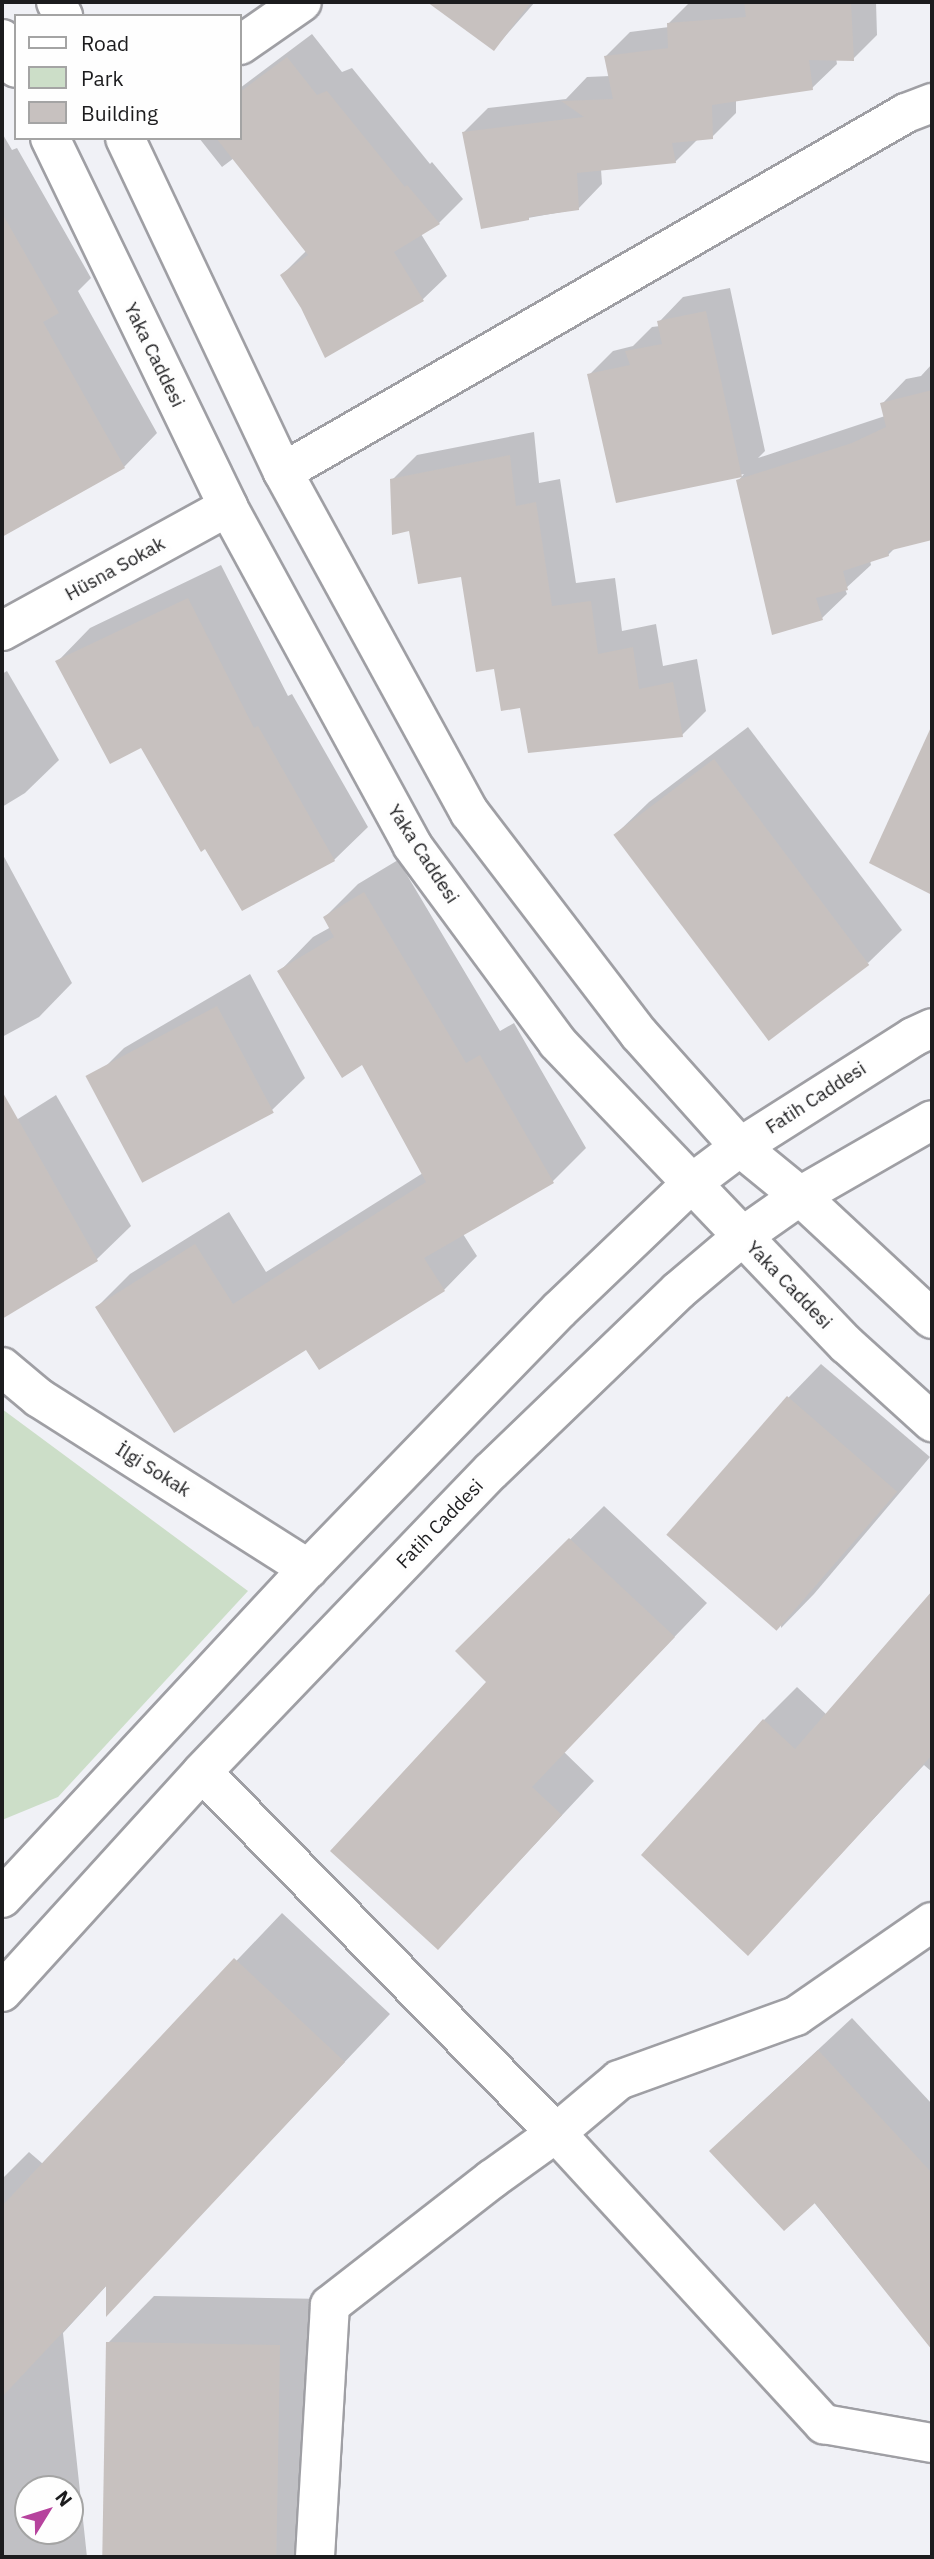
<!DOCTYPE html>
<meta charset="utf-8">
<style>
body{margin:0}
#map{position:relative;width:934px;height:2559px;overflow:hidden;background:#f0f1f6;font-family:"IBM Plex Sans",sans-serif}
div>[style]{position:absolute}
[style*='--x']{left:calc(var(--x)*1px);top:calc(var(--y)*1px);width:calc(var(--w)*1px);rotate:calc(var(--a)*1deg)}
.green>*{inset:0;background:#ccdec8}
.shadow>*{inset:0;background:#0003}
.building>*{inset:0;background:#c7c1bf;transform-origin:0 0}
.roads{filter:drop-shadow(2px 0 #9f9fa4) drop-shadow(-2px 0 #9f9fa4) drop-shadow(0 2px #9f9fa4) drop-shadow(0 -2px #9f9fa4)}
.street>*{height:38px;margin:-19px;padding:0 19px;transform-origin:19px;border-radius:19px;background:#fff}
.secondary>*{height:38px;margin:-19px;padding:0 19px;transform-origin:19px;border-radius:19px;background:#fff}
.primary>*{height:38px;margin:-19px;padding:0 19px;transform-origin:19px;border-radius:19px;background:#fff}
span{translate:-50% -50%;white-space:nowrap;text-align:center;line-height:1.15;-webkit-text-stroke:7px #fefefe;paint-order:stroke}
.street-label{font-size:19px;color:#1c1c1e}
.frame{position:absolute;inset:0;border:4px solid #1c1c1e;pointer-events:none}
.legend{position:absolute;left:14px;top:14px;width:228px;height:126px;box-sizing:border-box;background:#fefefe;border:2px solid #a4a4a4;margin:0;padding:9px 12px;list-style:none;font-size:21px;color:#1c1c1e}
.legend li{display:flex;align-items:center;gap:14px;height:35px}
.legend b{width:35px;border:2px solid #a4a4a4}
.north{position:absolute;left:14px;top:2475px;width:70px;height:70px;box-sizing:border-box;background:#fefefe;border:2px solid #a4a4a4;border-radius:50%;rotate:52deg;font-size:19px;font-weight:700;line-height:28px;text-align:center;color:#1c1c1e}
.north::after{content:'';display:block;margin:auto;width:24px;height:32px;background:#b6439d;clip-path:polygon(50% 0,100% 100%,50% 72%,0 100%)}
</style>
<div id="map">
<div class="green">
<div style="clip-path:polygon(2px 1409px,248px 1591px,58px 1797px,2px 1820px)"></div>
</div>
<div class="shadow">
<div style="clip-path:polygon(430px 2px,535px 2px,494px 49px)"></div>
<div style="clip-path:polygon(690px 2px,876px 2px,877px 35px,853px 59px,836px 58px,837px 64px,812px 88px,736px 100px,736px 113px,712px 137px,698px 139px,675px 162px,601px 169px,602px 184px,578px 209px,528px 218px,464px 132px,488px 108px,566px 99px,587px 77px,610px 76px,606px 56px,630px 32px,669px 27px,669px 23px)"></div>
<div style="clip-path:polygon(312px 34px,342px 72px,352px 68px,430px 164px,432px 162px,463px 199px,439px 223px,421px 234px,447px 276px,422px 300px,303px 308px,282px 275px,306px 251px,234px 158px,222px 167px,199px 138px,240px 138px,240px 88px)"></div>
<div style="clip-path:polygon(2px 133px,12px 150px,17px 148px,91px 278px,78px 291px,157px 433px,124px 467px,2px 535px)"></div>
<div style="clip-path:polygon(730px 288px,765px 451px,758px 458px,885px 416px,882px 404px,906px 379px,921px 376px,932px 364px,932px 538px,896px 547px,888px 555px,870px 560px,871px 565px,845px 589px,847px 594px,822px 618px,773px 633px,738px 481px,744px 474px,618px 501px,589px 375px,613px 351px,633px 346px,652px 327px,660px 326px,659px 322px,683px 297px)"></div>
<div style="clip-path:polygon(534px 432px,539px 483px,560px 479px,576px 583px,615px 578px,622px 631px,656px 624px,663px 666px,697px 659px,706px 711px,682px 735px,521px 706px,496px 667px,463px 575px,410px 528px,392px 480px,417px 455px)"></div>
<div style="clip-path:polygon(221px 565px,288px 696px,292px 694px,368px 827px,334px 860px,142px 746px,57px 662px,90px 628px)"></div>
<div style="clip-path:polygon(7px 671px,59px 760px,25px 793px,2px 807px,2px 674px)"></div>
<div style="clip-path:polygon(748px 727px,902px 930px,868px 963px,615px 835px,649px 802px)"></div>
<div style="clip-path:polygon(932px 741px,932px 893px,872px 863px)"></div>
<div style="clip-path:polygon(2px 853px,72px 983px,39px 1017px,2px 1037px)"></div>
<div style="clip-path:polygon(398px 860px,500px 1031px,514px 1023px,586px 1148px,553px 1181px,463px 1234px,477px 1256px,444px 1290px,307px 1347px,97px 1307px,130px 1274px,229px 1212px,266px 1272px,423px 1173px,363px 1063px,280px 971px,313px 937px,331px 927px,325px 917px,358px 884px)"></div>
<div style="clip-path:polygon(250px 974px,305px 1078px,271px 1111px,90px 1082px,124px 1048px)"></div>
<div style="clip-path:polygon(56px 1095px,131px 1226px,97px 1259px,2px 1317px,2px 1129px)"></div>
<div style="clip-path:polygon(821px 1364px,930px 1457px,814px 1594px,781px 1628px,788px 1398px)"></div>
<div style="clip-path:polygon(604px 1506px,707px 1603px,564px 1752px,594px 1781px,438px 1948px,489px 1681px,457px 1651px)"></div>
<div style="clip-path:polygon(932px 1593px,932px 1772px,924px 1765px,748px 1953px,764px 1720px,797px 1687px,827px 1715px)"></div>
<div style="clip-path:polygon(evenodd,282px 1913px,390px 2014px,108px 2313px,108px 2284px,63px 2333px,87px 2557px,2px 2557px,2px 2179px,29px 2152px,43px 2164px,282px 1913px,28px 2489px,70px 2489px,70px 2531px,28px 2531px,28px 2489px)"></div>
<div style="clip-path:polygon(852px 2018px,932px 2104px,932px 2347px,745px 2118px)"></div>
<div style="clip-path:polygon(154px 2296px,326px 2299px,321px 2557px,105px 2557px,108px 2343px)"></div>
</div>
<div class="building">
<div style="clip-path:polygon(427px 2px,531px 2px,494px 51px)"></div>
<div style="clip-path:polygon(744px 2px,851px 2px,854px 61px,809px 60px,813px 90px,712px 105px,713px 139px,672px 143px,676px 163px,577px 173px,579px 210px,529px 217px,529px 220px,481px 229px,462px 132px,584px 117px,561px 101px,613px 99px,604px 56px,668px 48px,667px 23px,746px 17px)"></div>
<div style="clip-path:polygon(287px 57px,317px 95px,327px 91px,405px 187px,407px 185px,440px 224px,394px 252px,424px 301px,325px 358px,301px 308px,280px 275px,308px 255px,216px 138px,240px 138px,240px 92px)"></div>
<div style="clip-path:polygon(2px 213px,59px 313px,43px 322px,125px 468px,2px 537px)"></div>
<div style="clip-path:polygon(706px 311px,742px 477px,616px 503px,587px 374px,630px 365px,625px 351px,662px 344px,657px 321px)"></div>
<div style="clip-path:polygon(932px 390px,932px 540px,888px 551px,889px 556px,843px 571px,848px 590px,816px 598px,823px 620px,772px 635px,736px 480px,852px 443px,886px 427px,880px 403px)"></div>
<div style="clip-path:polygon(510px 455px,516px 506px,536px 502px,552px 606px,591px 601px,598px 654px,633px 647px,639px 689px,673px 682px,683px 737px,528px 753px,520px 708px,501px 711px,494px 669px,476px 672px,461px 577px,418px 584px,409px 531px,392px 535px,390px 479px)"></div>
<div style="clip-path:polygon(188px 598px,254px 728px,258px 726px,335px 861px,242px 911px,205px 849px,201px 852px,141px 748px,110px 764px,55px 661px)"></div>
<div style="clip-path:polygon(932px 725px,932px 895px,869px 863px)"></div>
<div style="left:714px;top:759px;width:258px;height:126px;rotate:53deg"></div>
<div style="clip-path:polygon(364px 892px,466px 1063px,480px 1055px,554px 1183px,424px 1258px,445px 1291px,319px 1370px,306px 1350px,174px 1433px,95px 1307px,195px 1244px,233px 1304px,426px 1182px,362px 1065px,342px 1078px,277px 971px,334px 937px,323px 917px)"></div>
<div style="left:217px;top:1006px;width:121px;height:149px;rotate:62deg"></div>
<div style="clip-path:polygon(2px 1091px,98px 1261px,2px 1319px)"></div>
<div style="left:787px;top:1396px;width:146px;height:184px;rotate:41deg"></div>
<div style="clip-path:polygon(569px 1538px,675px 1637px,532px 1787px,562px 1815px,438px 1950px,330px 1851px,486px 1682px,455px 1651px)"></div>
<div style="clip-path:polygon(932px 1591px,932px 1755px,748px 1956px,641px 1855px,763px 1719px,795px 1749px)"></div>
<div style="clip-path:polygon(234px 1958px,345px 2062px,106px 2317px,106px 2286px,2px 2397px,2px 2206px)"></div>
<div style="clip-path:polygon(818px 2050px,932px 2173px,932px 2350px,815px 2203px,784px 2231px,709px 2151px)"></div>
<div style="left:106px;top:2342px;width:174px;height:215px;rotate:1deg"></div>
</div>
<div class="roads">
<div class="street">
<div style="--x:240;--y:45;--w:75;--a:-34.7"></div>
<div style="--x:283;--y:472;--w:719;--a:-29.95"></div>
<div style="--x:906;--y:113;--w:28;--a:-21"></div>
<div style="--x:2;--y:631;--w:258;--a:-28.8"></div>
<div style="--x:2;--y:1367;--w:48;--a:40"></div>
<div style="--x:39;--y:1398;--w:319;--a:32.4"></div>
<div style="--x:202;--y:1772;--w:506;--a:45.56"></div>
<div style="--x:556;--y:2133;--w:82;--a:-40.1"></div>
<div style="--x:619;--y:2080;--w:188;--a:-19.9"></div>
<div style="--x:796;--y:2016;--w:165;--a:-34.7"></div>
<div style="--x:315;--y:2557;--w:252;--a:-86.6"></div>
<div style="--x:330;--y:2305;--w:205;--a:-37.9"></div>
<div style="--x:492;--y:2179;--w:79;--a:-35.7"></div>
<div style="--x:556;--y:2133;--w:396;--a:47.4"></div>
<div style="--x:824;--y:2424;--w:110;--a:10"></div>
</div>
<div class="secondary">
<div style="--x:56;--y:2;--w:16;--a:63"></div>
<div style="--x:2;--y:39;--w:32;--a:64"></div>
<div style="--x:50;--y:138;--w:410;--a:64.2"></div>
<div style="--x:228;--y:507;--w:385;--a:61.4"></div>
<div style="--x:412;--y:845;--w:245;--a:53.6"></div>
<div style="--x:557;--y:1042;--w:419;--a:46.3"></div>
<div style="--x:847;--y:1345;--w:115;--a:42.2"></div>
<div style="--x:125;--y:138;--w:369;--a:64.7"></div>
<div style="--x:283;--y:472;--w:389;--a:61.3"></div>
<div style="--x:470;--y:813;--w:278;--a:52.6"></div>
<div style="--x:639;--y:1034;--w:152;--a:48.2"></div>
<div style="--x:740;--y:1147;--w:77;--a:39.2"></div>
<div style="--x:800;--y:1196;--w:180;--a:43"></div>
</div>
<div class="primary">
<div style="--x:2;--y:1898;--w:449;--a:-47.1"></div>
<div style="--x:308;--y:1569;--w:361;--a:-45.9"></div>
<div style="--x:559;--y:1310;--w:184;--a:-43.7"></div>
<div style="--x:692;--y:1183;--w:60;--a:-36.9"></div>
<div style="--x:740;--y:1147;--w:205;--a:-32.4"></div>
<div style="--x:913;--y:1037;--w:21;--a:-25"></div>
<div style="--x:2;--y:1992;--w:297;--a:-47.7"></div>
<div style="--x:202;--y:1772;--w:417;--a:-46.2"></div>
<div style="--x:491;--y:1471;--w:260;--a:-43.9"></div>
<div style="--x:678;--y:1291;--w:85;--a:-40.2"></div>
<div style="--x:743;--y:1236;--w:70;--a:-35.1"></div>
<div style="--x:800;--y:1196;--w:152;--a:-29.9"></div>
</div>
</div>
<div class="street-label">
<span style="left:154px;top:355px;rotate:64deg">Yaka Caddesi</span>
<span style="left:115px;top:569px;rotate:-29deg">Hüsna Sokak</span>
<span style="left:423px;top:854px;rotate:57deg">Yaka Caddesi</span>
<span style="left:816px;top:1098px;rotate:-33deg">Fatih Caddesi</span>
<span style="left:789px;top:1285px;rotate:46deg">Yaka Caddesi</span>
<span style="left:153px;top:1470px;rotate:32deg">İlgi Sokak</span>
<span style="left:440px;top:1524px;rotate:-46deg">Fatih Caddesi</span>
</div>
<div class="frame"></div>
<ul class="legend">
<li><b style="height:9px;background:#fff"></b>Road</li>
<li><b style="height:19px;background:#ccdec8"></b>Park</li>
<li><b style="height:19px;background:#c7c1bf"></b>Building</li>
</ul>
<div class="north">N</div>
</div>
